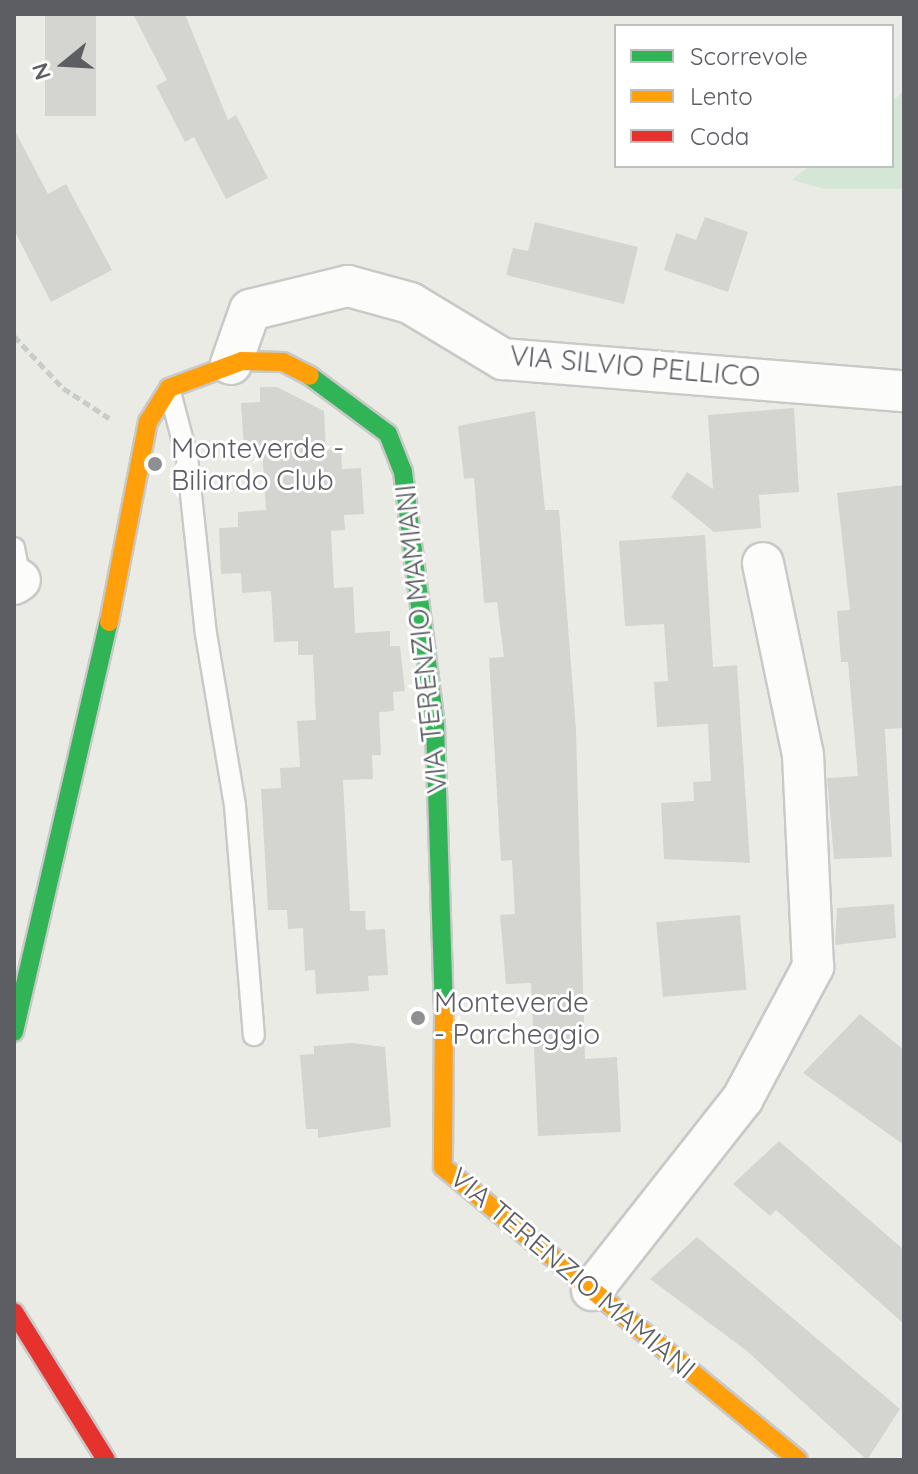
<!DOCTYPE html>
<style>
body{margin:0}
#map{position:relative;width:918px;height:1474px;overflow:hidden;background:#ebebe6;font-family:Quicksand,sans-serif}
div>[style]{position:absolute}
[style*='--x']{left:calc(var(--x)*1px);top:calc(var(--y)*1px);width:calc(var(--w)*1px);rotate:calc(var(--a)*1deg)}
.green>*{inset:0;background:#d4e6d5}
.building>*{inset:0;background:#d4d4d1;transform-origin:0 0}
.path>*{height:5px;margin-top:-2.5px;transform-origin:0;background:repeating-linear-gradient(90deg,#c8ccca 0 8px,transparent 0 12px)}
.roads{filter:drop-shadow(2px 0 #c8c9c8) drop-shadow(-2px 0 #c8c9c8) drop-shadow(0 2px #c8c9c8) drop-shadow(0 -2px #c8c9c8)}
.lane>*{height:20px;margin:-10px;padding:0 10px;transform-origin:10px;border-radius:10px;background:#fcfcfb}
.street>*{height:40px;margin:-20px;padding:0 20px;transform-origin:20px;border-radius:20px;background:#fcfcfb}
.fast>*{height:18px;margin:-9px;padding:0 9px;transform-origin:9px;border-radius:9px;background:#30b455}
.slow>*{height:18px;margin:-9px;padding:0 9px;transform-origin:9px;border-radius:9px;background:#ff9f0a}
.jam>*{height:18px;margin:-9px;padding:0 9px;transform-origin:9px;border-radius:9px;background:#e5322d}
.dots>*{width:22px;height:22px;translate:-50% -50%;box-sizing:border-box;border:4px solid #fff;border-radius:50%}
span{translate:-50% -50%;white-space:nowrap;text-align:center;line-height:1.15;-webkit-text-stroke:6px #fff;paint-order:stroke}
.street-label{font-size:28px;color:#5c5e63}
.poi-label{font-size:28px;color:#5c5e63}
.left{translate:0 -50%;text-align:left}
.frame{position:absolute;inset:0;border:16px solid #5c5e63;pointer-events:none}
.legend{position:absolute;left:614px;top:24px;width:280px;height:144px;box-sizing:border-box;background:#fff;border:2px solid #bebfc1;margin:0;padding:10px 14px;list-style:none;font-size:24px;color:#5c5e63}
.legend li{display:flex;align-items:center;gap:16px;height:40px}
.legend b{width:40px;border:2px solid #bebfc1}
.north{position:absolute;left:24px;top:24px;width:80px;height:80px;-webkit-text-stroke:6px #fff;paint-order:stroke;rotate:252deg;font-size:22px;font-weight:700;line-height:32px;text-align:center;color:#5c5e63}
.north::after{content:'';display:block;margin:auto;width:28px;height:36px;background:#5c5e63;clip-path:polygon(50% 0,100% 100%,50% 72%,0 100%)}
</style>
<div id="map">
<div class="green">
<div style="clip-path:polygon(904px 91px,904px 189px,825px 189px,792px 180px,809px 166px,892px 166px,892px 101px)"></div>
</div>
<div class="building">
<div style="left:45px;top:14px;width:51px;height:102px"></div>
<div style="clip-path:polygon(133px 14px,185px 14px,228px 120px,236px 115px,268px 178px,226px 199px,194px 137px,185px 142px,156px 86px,167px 80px)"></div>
<div style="clip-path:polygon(14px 129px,48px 194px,66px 184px,112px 270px,51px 302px,14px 230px)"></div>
<div style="clip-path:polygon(705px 217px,748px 232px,728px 292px,664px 270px,676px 233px,696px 240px)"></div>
<div style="clip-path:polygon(535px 222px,638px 247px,624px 304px,506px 275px,513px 248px,528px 251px)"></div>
<div style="clip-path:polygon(260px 387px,277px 387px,324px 411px,326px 450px,341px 449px,342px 469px,361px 468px,364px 514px,344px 515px,345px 530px,331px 531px,334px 588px,353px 587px,355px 633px,390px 631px,390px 646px,400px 646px,405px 691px,393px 692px,394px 711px,379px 712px,381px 755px,372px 755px,373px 779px,343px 780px,350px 911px,365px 911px,366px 930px,385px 929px,388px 975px,368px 976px,369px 991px,316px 994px,315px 970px,305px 971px,303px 928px,288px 929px,287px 910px,268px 910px,261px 789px,281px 788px,280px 768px,300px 767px,297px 721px,316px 720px,313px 655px,298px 655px,298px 641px,274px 642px,271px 591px,242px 593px,241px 573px,221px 574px,219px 528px,238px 527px,238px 512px,266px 510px,262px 448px,244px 449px,241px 403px,260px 402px)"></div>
<div style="clip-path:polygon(794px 408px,799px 492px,759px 495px,761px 528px,714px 532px,671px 497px,687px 472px,713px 489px,708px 415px)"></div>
<div style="clip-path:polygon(535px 411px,545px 510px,559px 510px,576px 730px,585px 1059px,617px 1057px,621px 1132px,538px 1136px,531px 983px,506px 984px,500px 915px,515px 914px,512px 860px,501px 861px,489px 658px,504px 657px,497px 602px,484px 603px,474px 478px,464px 479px,458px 426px)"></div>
<div style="clip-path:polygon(904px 485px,904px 728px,885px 729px,892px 857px,834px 859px,827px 778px,858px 776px,848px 662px,841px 662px,837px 611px,850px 610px,837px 493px)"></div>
<div style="clip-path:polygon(705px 535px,713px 667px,737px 665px,750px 863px,664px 859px,661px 803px,694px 801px,693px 782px,711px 781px,708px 724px,657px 727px,654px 682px,668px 681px,664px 624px,625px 626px,619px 541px)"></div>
<div style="clip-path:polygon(894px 904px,896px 938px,835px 945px,837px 908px)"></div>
<div style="left:740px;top:915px;width:75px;height:84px;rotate:85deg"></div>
<div style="clip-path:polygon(860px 1014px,904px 1050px,904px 1145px,803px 1073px)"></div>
<div style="clip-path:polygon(353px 1043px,385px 1047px,391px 1127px,318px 1138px,318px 1129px,306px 1129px,300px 1055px,314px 1054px,314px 1046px)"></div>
<div style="clip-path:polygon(779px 1141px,904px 1250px,904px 1324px,776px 1210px,770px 1216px,733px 1184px)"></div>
<div style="clip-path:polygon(697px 1237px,900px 1409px,867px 1460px,747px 1351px,650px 1279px)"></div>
</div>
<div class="path">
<div style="--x:14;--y:336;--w:71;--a:46.7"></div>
<div style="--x:63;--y:388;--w:55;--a:33.1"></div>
</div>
<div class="roads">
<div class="lane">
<div style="--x:170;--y:392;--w:67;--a:75.3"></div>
<div style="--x:187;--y:457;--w:178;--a:83.9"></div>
<div style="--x:206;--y:634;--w:174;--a:80.4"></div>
<div style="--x:235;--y:806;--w:230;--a:85.3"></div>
<div style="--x:14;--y:548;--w:33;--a:79"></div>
</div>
<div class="street">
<div style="--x:231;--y:364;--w:57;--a:-70.6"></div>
<div style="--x:250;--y:310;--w:101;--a:-13.8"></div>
<div style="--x:348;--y:286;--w:64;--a:15.3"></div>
<div style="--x:410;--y:303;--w:109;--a:31.1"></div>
<div style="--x:503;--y:359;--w:402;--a:4.6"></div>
<div style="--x:14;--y:584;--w:7;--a:-34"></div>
<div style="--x:592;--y:1290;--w:244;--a:-51.8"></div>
<div style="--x:743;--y:1098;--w:149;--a:-61.9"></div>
<div style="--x:813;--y:967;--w:212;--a:-92.7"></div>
<div style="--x:803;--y:755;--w:196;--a:-101.8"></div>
</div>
<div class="fast">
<div style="--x:310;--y:376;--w:97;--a:36.6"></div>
<div style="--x:388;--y:434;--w:41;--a:68.5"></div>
<div style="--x:403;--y:472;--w:256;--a:82.8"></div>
<div style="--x:435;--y:726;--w:285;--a:88.2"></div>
<div style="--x:14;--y:1032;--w:421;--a:-77"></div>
</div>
<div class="slow">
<div style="--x:109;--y:622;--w:204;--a:-79"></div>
<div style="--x:148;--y:422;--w:40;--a:-58"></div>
<div style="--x:169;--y:388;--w:78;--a:-20.3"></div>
<div style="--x:242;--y:361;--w:41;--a:1.4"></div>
<div style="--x:283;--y:362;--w:30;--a:27"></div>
<div style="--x:444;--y:1011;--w:156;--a:90.4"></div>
<div style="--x:443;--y:1167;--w:460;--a:39.5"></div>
</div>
<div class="jam">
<div style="--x:14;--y:1312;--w:174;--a:58.1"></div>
</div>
</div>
<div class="dots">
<div style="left:155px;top:464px;background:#8e8f91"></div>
<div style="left:418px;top:1018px;background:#8e8f91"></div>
</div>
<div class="street-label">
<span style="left:635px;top:366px;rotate:5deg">VIA SILVIO PELLICO</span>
<span style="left:421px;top:639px;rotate:-96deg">VIA TERENZIO MAMIANI</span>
<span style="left:573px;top:1273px;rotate:40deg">VIA TERENZIO MAMIANI</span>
</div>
<div class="poi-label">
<span class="left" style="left:171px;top:464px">Monteverde -<br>Biliardo Club</span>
<span class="left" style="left:434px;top:1018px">Monteverde<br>- Parcheggio</span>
</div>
<div class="frame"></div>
<ul class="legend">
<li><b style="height:10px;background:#30b455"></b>Scorrevole</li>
<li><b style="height:10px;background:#ff9f0a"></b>Lento</li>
<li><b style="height:10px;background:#e5322d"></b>Coda</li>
</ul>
<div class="north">N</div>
</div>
